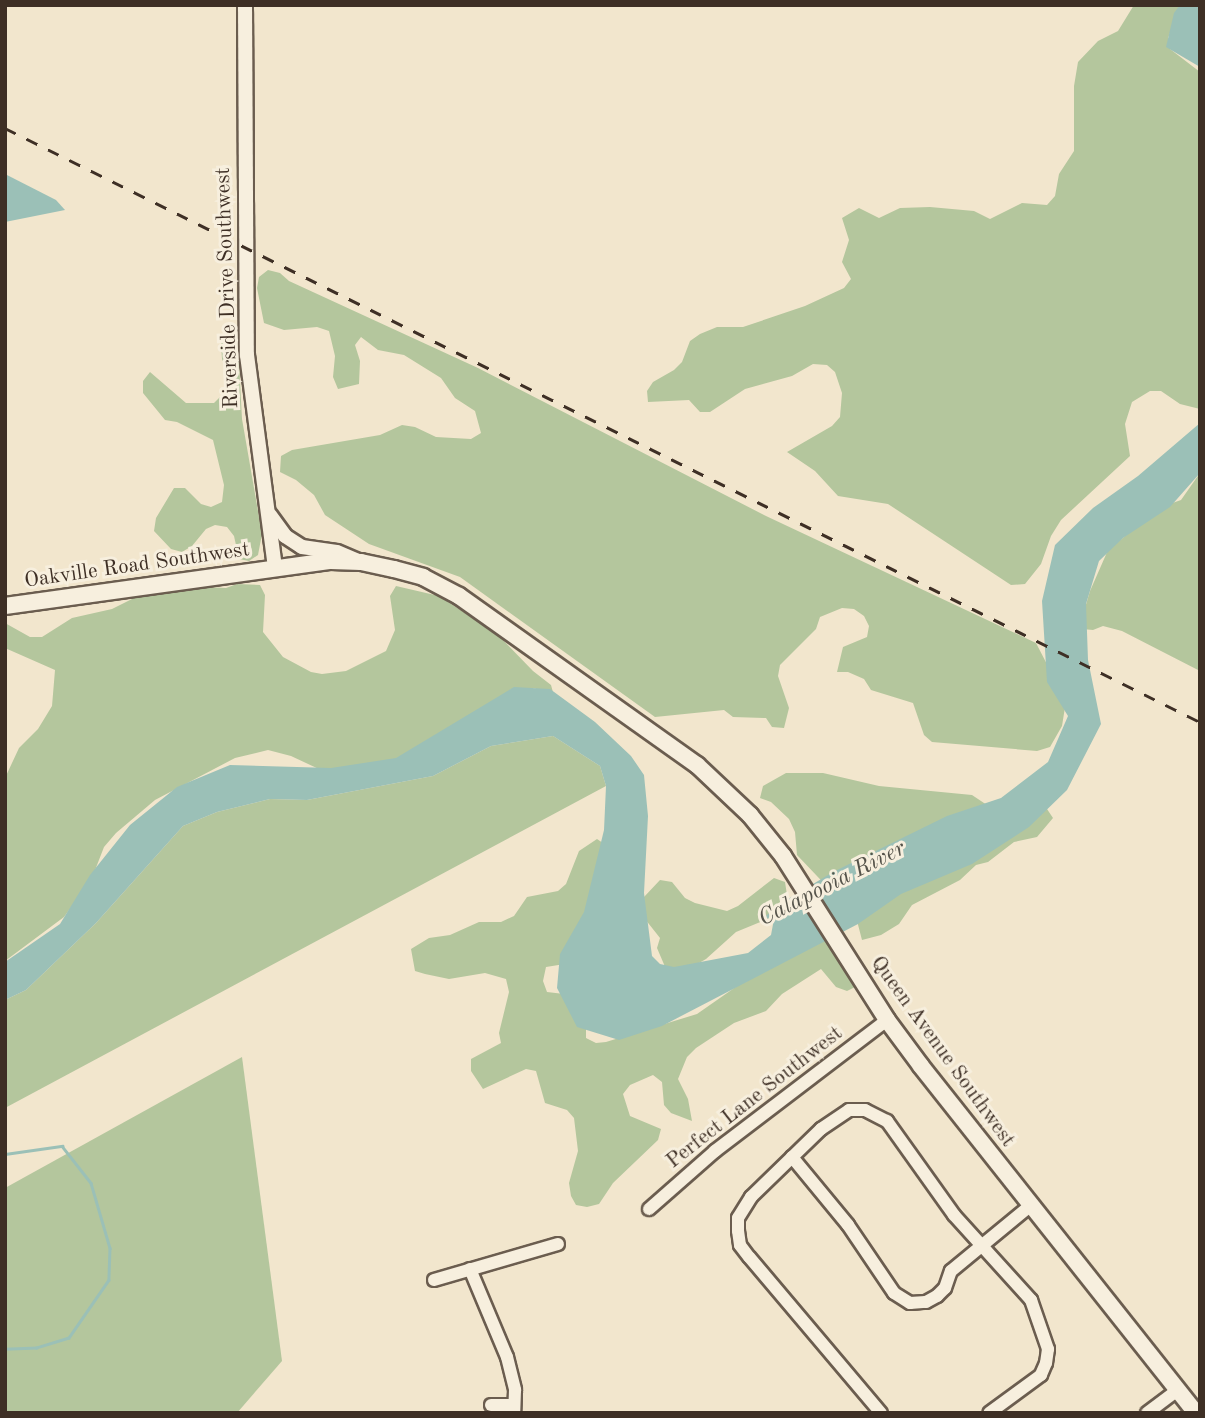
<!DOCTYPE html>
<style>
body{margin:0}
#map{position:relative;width:1205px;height:1418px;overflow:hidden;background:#f2e6cd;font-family:"Old Standard TT",serif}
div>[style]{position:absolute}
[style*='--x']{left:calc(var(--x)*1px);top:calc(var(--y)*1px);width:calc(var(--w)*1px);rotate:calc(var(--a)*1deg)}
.green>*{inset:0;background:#b4c69d}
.water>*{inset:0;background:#9bc0b7}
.stream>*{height:2.5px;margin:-1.25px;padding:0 1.25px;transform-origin:1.25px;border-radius:1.25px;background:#9bc0b7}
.roads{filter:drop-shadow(2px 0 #6b5d4f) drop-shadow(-2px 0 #6b5d4f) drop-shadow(0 2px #6b5d4f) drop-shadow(0 -2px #6b5d4f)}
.minor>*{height:12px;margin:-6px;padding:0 6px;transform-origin:6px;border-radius:6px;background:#f7efde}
.tertiary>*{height:14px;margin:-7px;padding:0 7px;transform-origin:7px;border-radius:7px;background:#f7efde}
.secondary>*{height:16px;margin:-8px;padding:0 8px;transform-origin:8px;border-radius:8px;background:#f7efde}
.rail>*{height:2.5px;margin-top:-1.25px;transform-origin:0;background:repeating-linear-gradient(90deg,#3e2f25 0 12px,transparent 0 24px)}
span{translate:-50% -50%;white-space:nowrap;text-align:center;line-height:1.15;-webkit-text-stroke:6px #f7efde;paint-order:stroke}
.street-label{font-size:21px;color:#3e2f25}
.water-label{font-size:23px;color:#55534a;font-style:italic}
.frame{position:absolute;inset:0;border:7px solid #3e2f25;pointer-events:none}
</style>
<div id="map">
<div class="green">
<div style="clip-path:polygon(1134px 5px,1185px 5px,1176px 17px,1168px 38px,1170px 49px,1200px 72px,1200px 409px,1180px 404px,1161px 391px,1150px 391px,1132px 402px,1125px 424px,1130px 456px,1061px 520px,1051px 536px,1041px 564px,1025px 584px,1011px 585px,888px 504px,838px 496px,815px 471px,787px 452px,832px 426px,840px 417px,842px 393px,835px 372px,827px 365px,813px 364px,792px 376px,745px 389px,710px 412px,700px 412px,689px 400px,648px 402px,647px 391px,653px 382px,674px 370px,682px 362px,690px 341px,700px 334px,717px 327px,743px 327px,805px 306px,844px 288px,851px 279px,842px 262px,849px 240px,842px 218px,859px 208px,879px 218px,900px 208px,930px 207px,974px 211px,990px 219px,1022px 203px,1047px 205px,1055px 196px,1059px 174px,1074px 151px,1074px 86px,1078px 62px,1098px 41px,1118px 31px)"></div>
<div style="clip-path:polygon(268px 270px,280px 273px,289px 281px,478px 368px,766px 516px,1036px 643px,1066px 701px,1062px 726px,1050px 747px,1037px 751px,932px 742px,924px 735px,913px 703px,871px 690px,864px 679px,848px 672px,837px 672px,843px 647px,867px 637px,869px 626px,864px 616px,854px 609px,842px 608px,820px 617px,816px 629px,780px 665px,778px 676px,789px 708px,784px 728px,772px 727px,766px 718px,733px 717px,724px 710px,655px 717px,460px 577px,369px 544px,325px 515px,314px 495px,296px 480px,280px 472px,281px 456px,292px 450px,380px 435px,402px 425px,415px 427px,436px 437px,471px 439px,481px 433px,475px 411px,455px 398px,441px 378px,404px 355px,378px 350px,361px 337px,355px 345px,360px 361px,359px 384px,338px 389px,333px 377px,335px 356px,329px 331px,317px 327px,284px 330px,264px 323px,257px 288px,259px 277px)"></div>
<div style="clip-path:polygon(227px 334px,238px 343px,242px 419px,262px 534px,258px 555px,249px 561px,239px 559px,234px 536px,227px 527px,215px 525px,206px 529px,192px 546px,182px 552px,171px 549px,154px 531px,156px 518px,174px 488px,185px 488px,201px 504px,211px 507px,222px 502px,224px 485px,213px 440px,177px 422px,165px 420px,143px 393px,143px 381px,150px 372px,186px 403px,214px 403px,230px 387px,229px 376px,222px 359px,221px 343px)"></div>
<div style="clip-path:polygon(1200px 473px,1200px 671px,1122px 631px,1103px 626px,1093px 630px,1082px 629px,1082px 618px,1090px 591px,1108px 550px,1161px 507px,1181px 500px)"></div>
<div style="clip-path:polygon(237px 584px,260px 585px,265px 595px,263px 632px,283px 657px,311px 672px,322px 674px,346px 671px,386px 651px,395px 630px,390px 596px,396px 586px,439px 596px,497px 634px,533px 671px,551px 685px,554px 696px,534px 688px,511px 689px,488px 711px,392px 761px,321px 770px,291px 756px,268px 750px,235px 758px,155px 800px,116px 833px,104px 847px,92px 878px,64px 917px,5px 961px,5px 778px,19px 748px,38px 729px,52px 706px,55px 670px,5px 648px,5px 623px,30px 637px,42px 637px,72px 618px,112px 609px,142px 594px,164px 594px,181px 586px,226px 588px)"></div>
<div style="clip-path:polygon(553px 736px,600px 766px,606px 786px,5px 1108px,5px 1000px,26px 990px,96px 923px,183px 826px,217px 812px,270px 799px,307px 800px,433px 776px,491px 746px)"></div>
<div style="clip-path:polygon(786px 773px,823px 773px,879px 786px,972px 795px,990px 807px,1047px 809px,1053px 818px,1037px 837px,1014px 842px,988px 862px,976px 865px,960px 880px,912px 905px,899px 924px,881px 935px,862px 940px,856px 917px,797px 855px,795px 832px,789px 819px,771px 802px,760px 798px,763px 786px)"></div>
<div style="clip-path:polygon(597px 839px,606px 845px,571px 963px,546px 967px,543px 981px,547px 992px,564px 994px,586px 1015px,586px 1038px,596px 1043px,606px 1042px,697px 1014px,740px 984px,829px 938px,857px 986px,847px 991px,836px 987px,821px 969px,782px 994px,766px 1011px,734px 1023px,696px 1048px,687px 1057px,678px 1079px,688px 1099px,692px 1121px,671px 1113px,664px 1105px,662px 1082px,653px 1075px,630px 1085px,623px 1094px,630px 1116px,661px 1129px,658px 1140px,613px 1183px,599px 1204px,587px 1207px,576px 1205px,571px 1196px,569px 1183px,578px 1151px,574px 1118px,567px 1110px,545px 1103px,536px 1071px,526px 1069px,483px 1089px,471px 1071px,471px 1059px,501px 1043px,499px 1033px,509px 992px,506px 979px,485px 973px,449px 979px,425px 974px,415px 971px,411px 949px,429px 938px,450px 935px,479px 922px,501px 922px,514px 916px,527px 897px,558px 891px,566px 884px,579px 851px)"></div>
<div style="clip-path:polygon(774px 878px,785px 882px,787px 895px,777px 915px,736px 932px,706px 959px,687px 970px,666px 969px,657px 948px,660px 938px,645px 919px,644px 897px,660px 880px,672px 882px,685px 898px,695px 903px,727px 911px,738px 906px)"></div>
<div style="clip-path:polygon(242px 1057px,282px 1361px,237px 1413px,5px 1413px,5px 1188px)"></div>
</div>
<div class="water">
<div style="clip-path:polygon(1180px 5px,1200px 5px,1200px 67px,1166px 47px,1174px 13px)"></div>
<div style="clip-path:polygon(5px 174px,56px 200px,65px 210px,5px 222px)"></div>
<div style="clip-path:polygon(1200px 423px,1200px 473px,1170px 507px,1123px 538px,1099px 561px,1086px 604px,1088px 660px,1101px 724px,1067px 790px,1029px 827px,972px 864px,901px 894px,858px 924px,662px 1026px,619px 1040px,577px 1027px,557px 988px,560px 954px,584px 912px,604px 830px,606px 786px,600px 766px,553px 736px,491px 746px,433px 776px,307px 800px,270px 799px,217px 812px,183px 826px,96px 923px,26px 990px,5px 1000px,5px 962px,60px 924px,90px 875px,130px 825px,177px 787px,230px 765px,331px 768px,396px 758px,514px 687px,550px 689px,595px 722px,631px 756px,644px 775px,648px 816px,644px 893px,652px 956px,660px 964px,674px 967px,748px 953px,771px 935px,774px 919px,763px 918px,788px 899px,833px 872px,947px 816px,1001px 798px,1048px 762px,1068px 716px,1047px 682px,1042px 601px,1055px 545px,1093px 508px,1138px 476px)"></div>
</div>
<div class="stream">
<div style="--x:5;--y:1154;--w:58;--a:-8"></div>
<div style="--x:62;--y:1146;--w:47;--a:51.9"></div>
<div style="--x:91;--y:1183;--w:68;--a:73.7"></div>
<div style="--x:110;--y:1248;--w:32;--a:92"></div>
<div style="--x:109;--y:1280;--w:70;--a:124.6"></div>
<div style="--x:69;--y:1338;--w:34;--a:163"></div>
<div style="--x:37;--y:1348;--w:32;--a:178"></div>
</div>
<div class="roads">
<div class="minor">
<div style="--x:792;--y:1157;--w:88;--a:50.5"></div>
<div style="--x:848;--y:1225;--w:82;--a:55.9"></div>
<div style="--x:894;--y:1293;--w:19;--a:32"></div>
<div style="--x:910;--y:1303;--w:16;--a:-4"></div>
<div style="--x:926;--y:1302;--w:13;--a:-29"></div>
<div style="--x:937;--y:1296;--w:11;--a:-45"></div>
<div style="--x:945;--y:1288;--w:18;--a:-71"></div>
<div style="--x:951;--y:1271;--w:104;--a:-39.5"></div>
<div style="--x:649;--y:1209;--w:88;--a:-41.3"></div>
<div style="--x:715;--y:1151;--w:216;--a:-37.3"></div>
<div style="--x:470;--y:1269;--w:95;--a:67.2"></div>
<div style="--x:507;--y:1357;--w:34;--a:76"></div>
<div style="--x:515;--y:1390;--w:23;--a:92"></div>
<div style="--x:434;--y:1280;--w:129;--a:-16.2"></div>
<div style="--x:491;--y:1405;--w:23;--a:0"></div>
<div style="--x:881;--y:1413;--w:204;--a:-130.2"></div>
<div style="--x:749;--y:1257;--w:15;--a:-127"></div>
<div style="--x:740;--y:1245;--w:14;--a:-98"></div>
<div style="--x:738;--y:1231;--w:13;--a:-90"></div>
<div style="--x:738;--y:1218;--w:25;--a:-58"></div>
<div style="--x:751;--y:1197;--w:98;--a:-44.2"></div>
<div style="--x:821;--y:1129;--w:34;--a:-34"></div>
<div style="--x:849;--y:1110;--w:16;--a:0"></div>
<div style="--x:865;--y:1110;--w:25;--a:27"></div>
<div style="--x:887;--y:1121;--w:115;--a:54.5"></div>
<div style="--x:954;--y:1215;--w:115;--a:47.8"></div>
<div style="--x:1031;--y:1300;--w:52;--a:70.9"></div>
<div style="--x:1048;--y:1349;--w:14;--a:98"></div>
<div style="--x:1046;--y:1363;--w:13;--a:113"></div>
<div style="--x:1041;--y:1375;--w:64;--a:143.8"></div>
<div style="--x:1147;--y:1413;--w:39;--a:-37"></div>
</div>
<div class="tertiary">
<div style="--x:245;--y:5;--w:350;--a:89.7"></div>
<div style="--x:247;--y:355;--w:214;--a:82.5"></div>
<div style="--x:270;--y:515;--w:26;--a:54"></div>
<div style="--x:285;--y:536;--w:20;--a:33"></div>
<div style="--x:302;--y:547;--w:35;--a:8"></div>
<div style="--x:337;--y:552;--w:21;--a:23"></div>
</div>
<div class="secondary">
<div style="--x:5;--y:606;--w:329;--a:-7.9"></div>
<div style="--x:331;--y:561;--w:30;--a:2"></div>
<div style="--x:361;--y:562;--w:34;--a:12"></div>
<div style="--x:394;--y:569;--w:30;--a:15"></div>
<div style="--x:423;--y:577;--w:41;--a:27.8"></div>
<div style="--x:459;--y:596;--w:292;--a:35.4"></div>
<div style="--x:697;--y:765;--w:73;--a:43.3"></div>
<div style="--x:750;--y:815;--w:53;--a:51.2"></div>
<div style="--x:783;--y:856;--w:194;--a:57.6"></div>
<div style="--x:887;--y:1020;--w:57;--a:53.5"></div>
<div style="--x:921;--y:1066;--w:443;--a:51.6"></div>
</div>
</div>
<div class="rail">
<div style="--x:5;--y:128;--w:1334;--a:26.43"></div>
</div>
<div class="street-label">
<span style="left:228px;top:288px;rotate:-92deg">Riverside Drive Southwest</span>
<span style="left:137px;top:566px;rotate:-8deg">Oakville Road Southwest</span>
<span style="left:942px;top:1052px;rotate:54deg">Queen Avenue Southwest</span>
<span style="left:755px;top:1098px;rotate:-38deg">Perfect Lane Southwest</span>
</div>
<div class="water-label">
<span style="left:832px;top:884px;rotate:-27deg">Calapooia River</span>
</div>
<div class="frame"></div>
</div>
